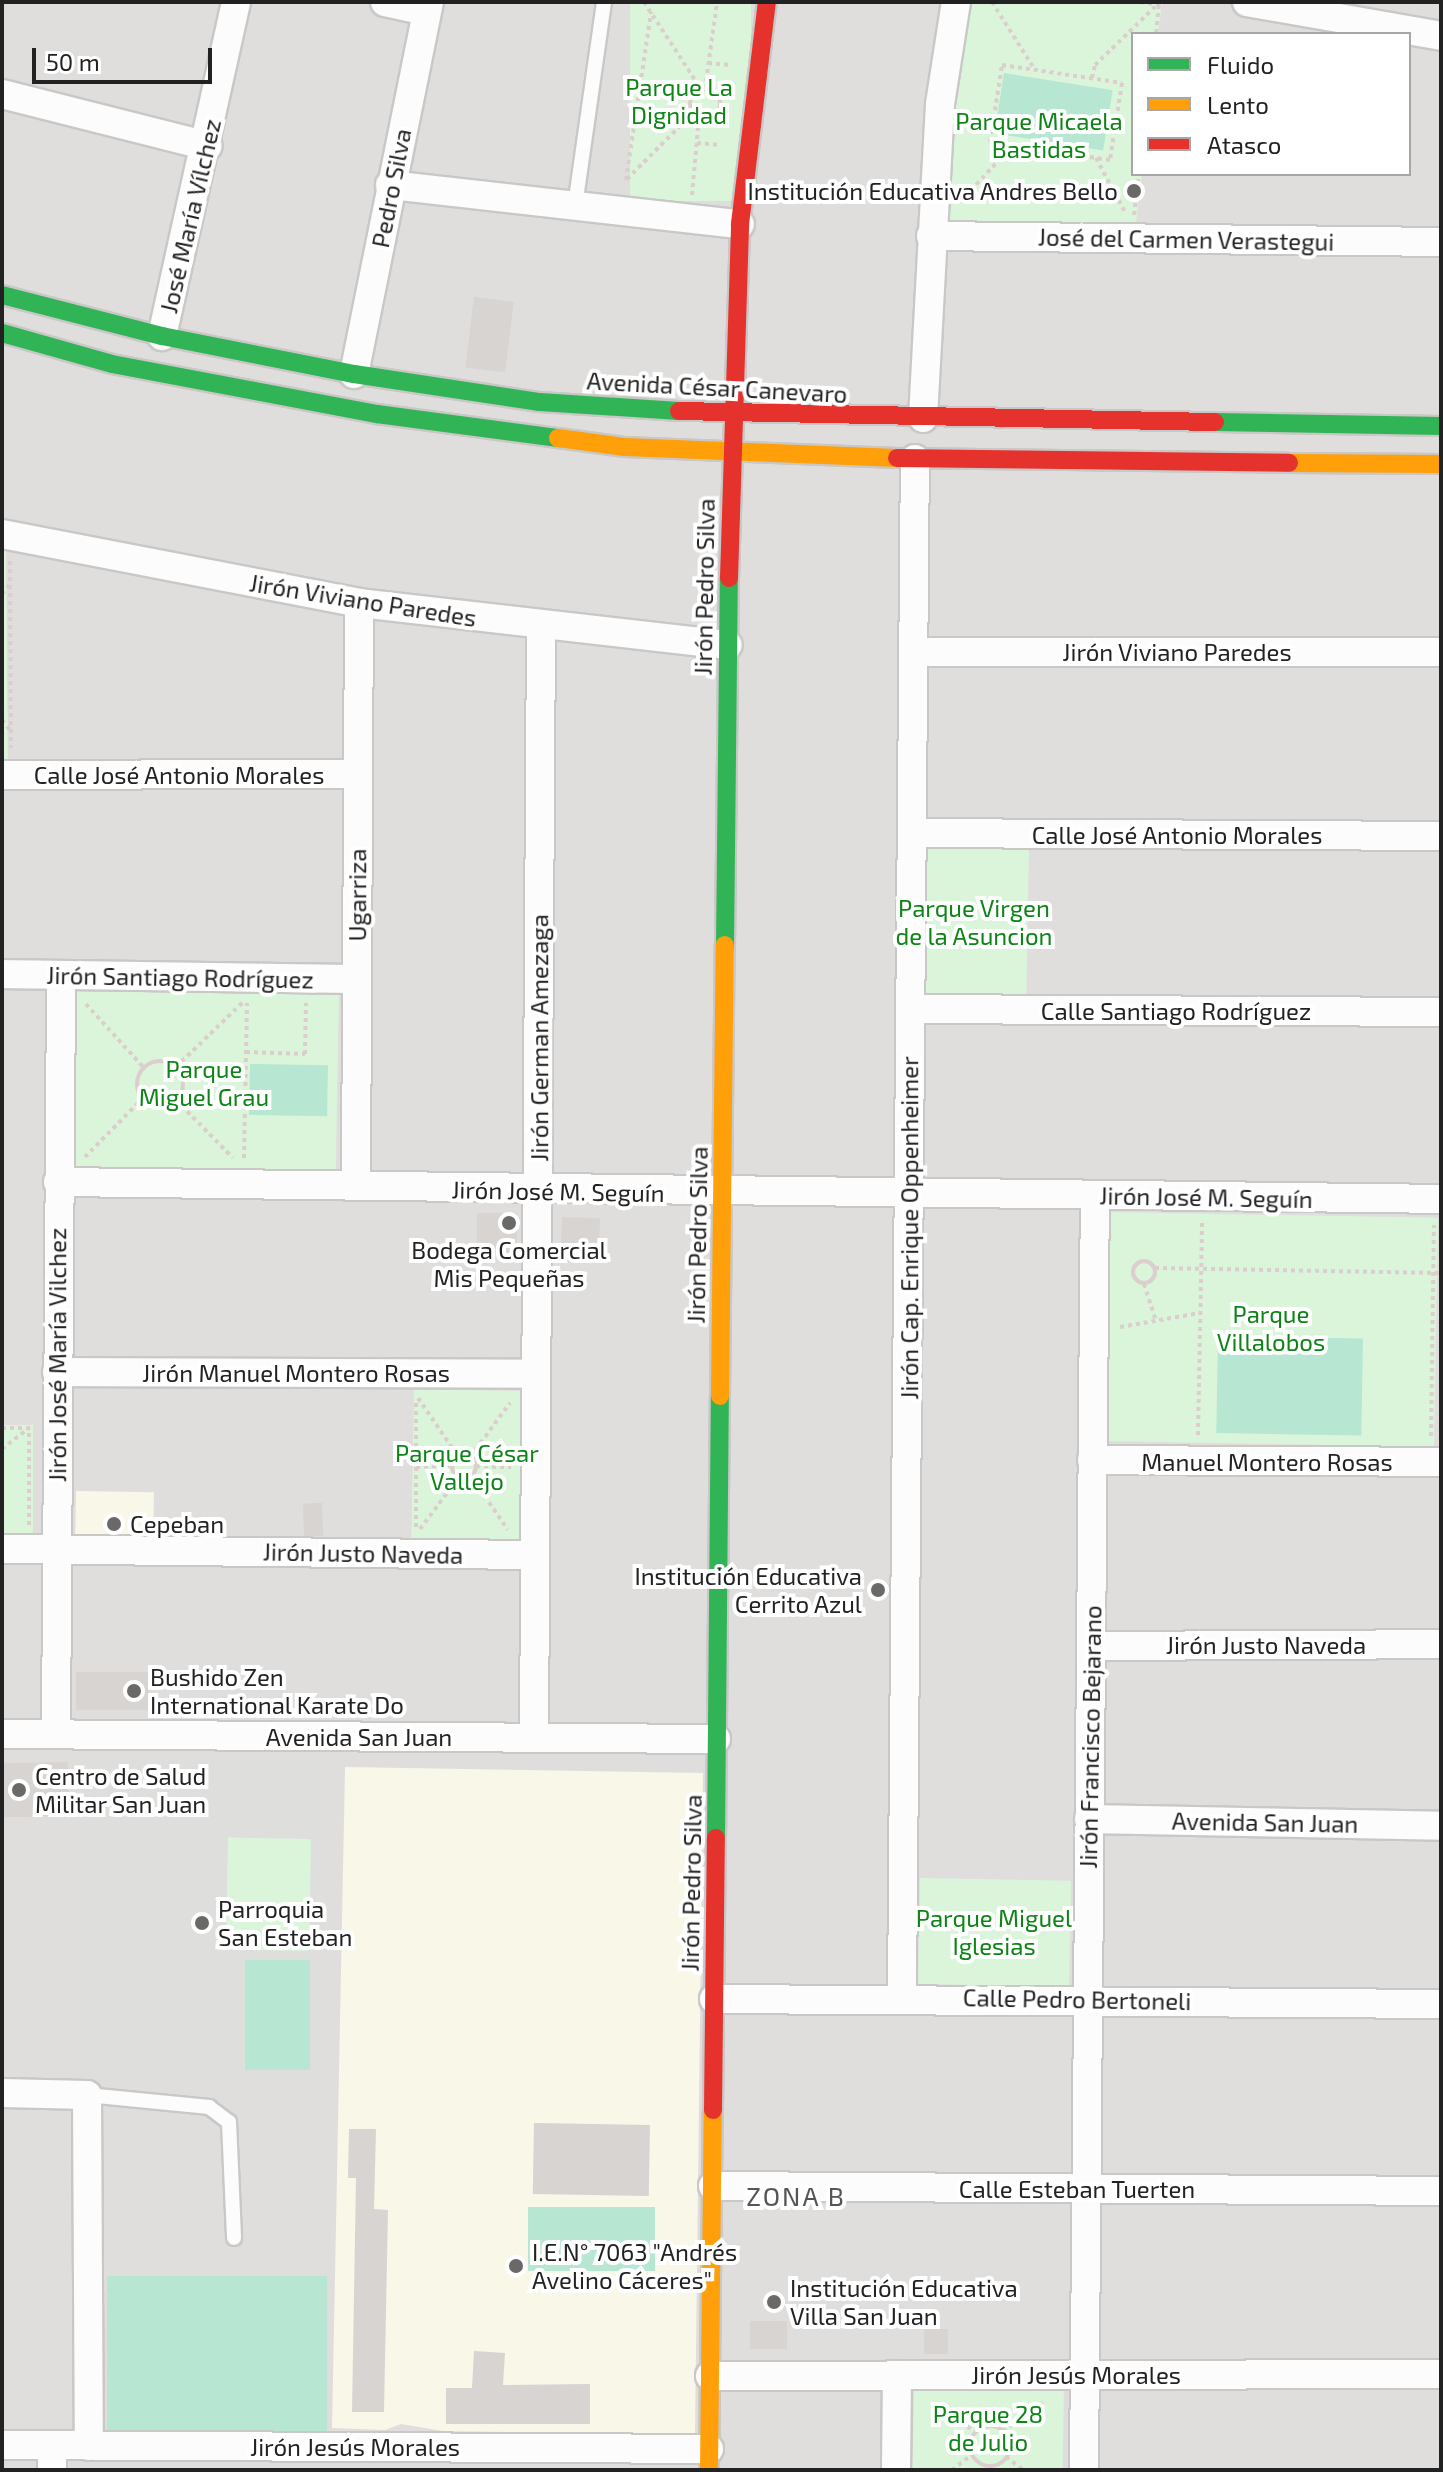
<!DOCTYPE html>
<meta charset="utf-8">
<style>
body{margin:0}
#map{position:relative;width:1443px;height:2472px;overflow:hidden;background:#f0eeeb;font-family:"Exo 2",sans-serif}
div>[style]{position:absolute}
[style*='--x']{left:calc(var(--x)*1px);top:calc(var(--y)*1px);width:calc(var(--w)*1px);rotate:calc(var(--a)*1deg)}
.residential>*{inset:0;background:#dfdedc}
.education>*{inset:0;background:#f8f7e8;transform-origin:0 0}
.religious>*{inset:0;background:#dededc;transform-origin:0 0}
.park>*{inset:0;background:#daf5da;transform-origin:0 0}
.pitch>*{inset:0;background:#b7e6d2;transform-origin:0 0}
.building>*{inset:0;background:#d7d4d2;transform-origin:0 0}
.path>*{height:4px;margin-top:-2px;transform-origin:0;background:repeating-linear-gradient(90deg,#dccecd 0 4px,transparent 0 8px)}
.path>.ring{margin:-2px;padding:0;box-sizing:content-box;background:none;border:4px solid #dccecd;border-radius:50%}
.roads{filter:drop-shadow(2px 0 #c9c8c7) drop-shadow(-2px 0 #c9c8c7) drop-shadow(0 2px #c9c8c7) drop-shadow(0 -2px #c9c8c7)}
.lane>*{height:14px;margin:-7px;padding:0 7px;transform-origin:7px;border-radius:7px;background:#fdfcfc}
.street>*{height:28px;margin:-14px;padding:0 14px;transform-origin:14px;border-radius:14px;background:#fdfcfc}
.fast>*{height:18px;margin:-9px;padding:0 9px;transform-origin:9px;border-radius:9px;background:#30b455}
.slow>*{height:18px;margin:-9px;padding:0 9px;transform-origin:9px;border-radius:9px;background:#ff9f0a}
.jam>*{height:18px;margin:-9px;padding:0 9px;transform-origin:9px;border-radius:9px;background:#e5322d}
.dots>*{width:22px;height:22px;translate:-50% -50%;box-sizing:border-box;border:4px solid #fff;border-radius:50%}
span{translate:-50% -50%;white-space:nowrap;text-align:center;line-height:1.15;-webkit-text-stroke:8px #fff;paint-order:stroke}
.park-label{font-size:24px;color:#0c8416}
.street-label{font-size:24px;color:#222}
.poi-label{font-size:24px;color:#222}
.right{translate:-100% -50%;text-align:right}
.left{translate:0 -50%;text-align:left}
.neighbourhood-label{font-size:26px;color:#555;letter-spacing:2px}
.frame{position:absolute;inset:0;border:4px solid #222;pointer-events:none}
.legend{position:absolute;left:1131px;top:32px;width:280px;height:144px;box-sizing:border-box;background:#fff;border:2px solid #a7a7a7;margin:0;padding:10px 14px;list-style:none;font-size:24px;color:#222}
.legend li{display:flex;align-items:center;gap:16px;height:40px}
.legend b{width:40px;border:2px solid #a7a7a7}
.scale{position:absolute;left:32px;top:48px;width:180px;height:36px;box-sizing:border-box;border:4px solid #222;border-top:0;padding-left:10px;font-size:24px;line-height:28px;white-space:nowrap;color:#222;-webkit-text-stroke:6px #fff;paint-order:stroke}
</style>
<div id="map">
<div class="residential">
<div style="clip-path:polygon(evenodd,2px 2px,1441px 2px,1441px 2470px,2px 2470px,2px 2px,1133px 34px,1409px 34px,1409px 174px,1133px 174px,1133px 34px)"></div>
</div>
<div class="education">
<div style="left:76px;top:1491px;width:78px;height:43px;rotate:1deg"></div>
<div style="clip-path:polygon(345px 1767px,703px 1773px,695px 2435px,443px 2431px,401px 2424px,385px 2430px,332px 2428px)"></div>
</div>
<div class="religious">
<div style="left:79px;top:1765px;width:248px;height:314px"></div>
</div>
<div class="park">
<div style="left:630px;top:2px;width:121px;height:199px"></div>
<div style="clip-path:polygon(966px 2px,1162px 3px,1158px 34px,1133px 34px,1133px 174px,1142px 174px,1135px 231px,939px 225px)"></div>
<div style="clip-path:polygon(2px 545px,6px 546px,8px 763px,2px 763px)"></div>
<div style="left:922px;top:843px;width:107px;height:156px;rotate:1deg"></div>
<div style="left:74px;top:988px;width:265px;height:184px;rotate:1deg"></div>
<div style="left:1107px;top:1212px;width:331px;height:229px;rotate:1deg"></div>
<div style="left:414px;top:1389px;width:108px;height:154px;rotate:1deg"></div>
<div style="left:2px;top:1425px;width:31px;height:115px"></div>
<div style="left:311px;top:1839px;width:112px;height:83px;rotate:91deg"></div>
<div style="left:920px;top:1878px;width:151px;height:106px;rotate:1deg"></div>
<div style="left:914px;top:2386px;width:150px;height:84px;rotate:1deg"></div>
</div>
<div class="pitch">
<div style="left:1004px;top:73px;width:110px;height:61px;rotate:9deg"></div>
<div style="left:250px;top:1064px;width:78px;height:51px;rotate:1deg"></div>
<div style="left:1218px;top:1336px;width:145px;height:97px;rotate:1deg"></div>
<div style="left:310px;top:1960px;width:110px;height:65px;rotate:90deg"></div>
<div style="left:528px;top:2207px;width:127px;height:64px"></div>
<div style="left:327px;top:2276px;width:155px;height:220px;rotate:90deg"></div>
</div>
<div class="building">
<div style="left:474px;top:297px;width:40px;height:71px;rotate:7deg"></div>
<div style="left:517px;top:1213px;width:42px;height:40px;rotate:90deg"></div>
<div style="left:562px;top:1217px;width:38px;height:45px;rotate:2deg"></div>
<div style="left:322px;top:1503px;width:33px;height:19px;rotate:88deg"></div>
<div style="left:149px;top:1672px;width:38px;height:73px;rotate:90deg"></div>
<div style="left:68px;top:1762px;width:54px;height:66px;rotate:89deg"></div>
<div style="left:534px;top:2123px;width:116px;height:71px;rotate:1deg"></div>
<div style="clip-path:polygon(349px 2129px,376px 2129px,374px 2209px,388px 2210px,384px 2412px,352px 2412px,356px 2178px,348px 2178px)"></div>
<div style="left:787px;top:2321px;width:28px;height:37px;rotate:90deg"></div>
<div style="left:924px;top:2329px;width:24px;height:25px"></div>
<div style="clip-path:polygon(474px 2351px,505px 2353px,503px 2385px,590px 2384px,590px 2424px,446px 2424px,446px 2388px,472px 2388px)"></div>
</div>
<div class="path">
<div style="--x:644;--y:2;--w:104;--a:56.8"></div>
<div style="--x:992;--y:2;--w:80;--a:57.7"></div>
<div style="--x:1140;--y:2;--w:19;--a:9"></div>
<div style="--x:1159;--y:5;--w:29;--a:96"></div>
<div style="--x:708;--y:63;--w:22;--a:5"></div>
<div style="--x:1002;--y:65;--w:121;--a:8.5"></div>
<div style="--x:1122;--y:83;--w:78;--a:98.9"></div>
<div style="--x:1110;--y:160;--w:121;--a:-171.5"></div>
<div style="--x:990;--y:142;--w:78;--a:-81.1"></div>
<div style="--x:1092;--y:78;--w:13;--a:-77"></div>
<div style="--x:1095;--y:65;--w:91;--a:-44.1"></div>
<div style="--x:705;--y:89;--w:88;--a:-82.1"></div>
<div class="ring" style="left:690px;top:89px;width:26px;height:26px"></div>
<div style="--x:697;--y:143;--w:21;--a:5"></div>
<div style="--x:1096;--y:158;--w:61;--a:61.8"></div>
<div style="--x:627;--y:179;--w:93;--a:-45"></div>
<div style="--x:626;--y:180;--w:170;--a:-81.5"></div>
<div style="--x:692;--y:195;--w:78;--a:-84.9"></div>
<div style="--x:960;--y:202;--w:78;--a:-47.1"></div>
<div style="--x:1134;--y:215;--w:41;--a:-83"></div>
<div style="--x:10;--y:561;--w:187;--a:89.7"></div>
<div style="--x:2;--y:594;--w:13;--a:-51"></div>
<div style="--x:2;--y:720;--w:14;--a:51"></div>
<div style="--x:86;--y:1004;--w:86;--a:47.8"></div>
<div style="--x:246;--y:1052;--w:59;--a:1.9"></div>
<div style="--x:305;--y:1054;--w:51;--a:-88.9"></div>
<div class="ring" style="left:137px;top:1061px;width:42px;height:42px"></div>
<div style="--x:176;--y:1067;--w:93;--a:-44.1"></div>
<div style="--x:176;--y:1100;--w:81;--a:45.5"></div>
<div style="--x:85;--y:1157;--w:81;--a:-45.5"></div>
<div style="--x:244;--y:1158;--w:155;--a:-88.9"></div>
<div class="ring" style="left:1133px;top:1261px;width:18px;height:18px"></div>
<div style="--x:1155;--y:1268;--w:286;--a:1"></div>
<div style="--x:1144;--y:1284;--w:38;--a:72"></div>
<div style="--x:1120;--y:1327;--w:81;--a:-9.9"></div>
<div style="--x:418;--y:1398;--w:69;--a:55.6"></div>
<div style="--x:2;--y:1428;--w:30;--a:0"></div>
<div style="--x:1198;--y:1435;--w:215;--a:-88.9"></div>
<div style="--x:1431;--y:1436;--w:211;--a:-89.2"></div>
<div style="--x:2;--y:1449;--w:34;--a:-38"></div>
<div class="ring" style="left:452px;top:1454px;width:20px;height:20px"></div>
<div style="--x:471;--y:1456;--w:66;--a:-53.7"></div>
<div style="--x:476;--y:1466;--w:35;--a:2"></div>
<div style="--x:416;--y:1467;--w:36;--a:-2"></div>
<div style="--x:471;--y:1476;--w:65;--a:55.6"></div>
<div style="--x:29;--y:1525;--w:97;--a:-90"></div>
<div style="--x:416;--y:1527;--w:127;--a:-90"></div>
<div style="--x:420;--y:1529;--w:65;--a:-53.1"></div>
<div style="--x:935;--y:2403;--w:49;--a:35.9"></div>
<div class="ring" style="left:970px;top:2426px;width:36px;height:36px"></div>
<div style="--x:1003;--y:2431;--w:49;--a:-35.9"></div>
<div style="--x:1006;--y:2457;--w:21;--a:37"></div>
<div style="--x:952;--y:2470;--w:24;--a:-38"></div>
</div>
<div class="roads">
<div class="lane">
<div style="--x:575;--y:206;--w:206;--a:-81.9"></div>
<div style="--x:87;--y:2095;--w:123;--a:5.6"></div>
<div style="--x:209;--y:2107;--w:25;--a:37"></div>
<div style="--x:229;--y:2122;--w:116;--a:87.5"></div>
</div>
<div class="street">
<div style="--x:385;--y:2;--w:42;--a:12.4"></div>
<div style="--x:1247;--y:2;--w:197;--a:9.9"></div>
<div style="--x:2;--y:94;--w:212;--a:14.2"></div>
<div style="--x:390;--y:185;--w:352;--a:6.4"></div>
<div style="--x:931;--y:236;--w:510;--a:0.67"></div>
<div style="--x:162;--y:336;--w:342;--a:-77.5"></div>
<div style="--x:354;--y:374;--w:379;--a:-78.6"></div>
<div style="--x:923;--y:418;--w:314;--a:-86.9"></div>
<div style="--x:940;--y:104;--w:103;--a:-81.1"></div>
<div style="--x:2;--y:534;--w:364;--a:10.9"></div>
<div style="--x:359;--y:603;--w:371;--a:6.5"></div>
<div style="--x:914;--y:652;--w:527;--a:0"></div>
<div style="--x:2;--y:775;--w:354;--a:-0.2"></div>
<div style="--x:912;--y:833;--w:529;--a:0.32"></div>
<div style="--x:2;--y:974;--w:355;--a:0.8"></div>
<div style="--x:911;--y:1009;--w:530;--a:0.32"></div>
<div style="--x:58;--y:1182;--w:1383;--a:0.7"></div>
<div style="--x:356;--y:1186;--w:583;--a:-89.71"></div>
<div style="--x:57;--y:1372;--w:478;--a:0.2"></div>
<div style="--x:1092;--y:1460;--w:349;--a:0.3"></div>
<div style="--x:2;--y:1549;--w:530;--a:0.65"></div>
<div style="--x:1091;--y:1646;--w:350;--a:-0.3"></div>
<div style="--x:2;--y:1734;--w:714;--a:0.4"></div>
<div style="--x:56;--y:1734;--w:759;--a:-89.62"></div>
<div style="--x:534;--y:1738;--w:1111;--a:-89.64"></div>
<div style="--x:1089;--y:1819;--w:352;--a:1.1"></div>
<div style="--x:902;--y:1997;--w:1538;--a:-89.52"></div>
<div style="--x:714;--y:1999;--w:727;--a:0.39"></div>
<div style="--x:2;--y:2093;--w:85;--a:1.3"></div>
<div style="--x:87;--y:2095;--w:351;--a:89.7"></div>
<div style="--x:713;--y:2186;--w:728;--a:0.39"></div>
<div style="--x:710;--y:2376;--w:731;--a:-0.16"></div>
<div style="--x:2;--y:2445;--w:707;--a:0.32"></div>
<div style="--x:52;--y:2470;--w:24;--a:-90"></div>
<div style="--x:896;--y:2470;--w:95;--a:-89.4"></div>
<div style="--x:1084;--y:2470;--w:1274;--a:-89.51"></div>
</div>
<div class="fast">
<div style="--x:2;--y:295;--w:165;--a:14.4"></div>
<div style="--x:162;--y:336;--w:196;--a:11.2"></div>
<div style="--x:354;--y:374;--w:188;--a:8.6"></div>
<div style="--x:540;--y:402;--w:139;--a:3.7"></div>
<div style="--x:2;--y:333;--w:114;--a:15.7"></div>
<div style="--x:112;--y:364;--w:270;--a:10.7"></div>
<div style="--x:377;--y:414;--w:183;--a:7.6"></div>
<div style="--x:1215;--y:422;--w:226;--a:1"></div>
<div style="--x:725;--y:945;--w:367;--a:-89.4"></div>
<div style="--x:716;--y:1838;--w:442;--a:-89.5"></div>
</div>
<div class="slow">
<div style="--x:558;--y:438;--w:68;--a:7.7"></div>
<div style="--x:625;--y:447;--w:272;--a:2.3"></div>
<div style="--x:1289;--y:463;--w:152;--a:0.4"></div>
<div style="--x:720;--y:1396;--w:451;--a:-89.4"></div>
<div style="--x:709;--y:2470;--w:360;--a:-89.4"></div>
</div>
<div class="jam">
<div style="--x:679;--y:411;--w:536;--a:1.18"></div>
<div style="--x:897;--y:458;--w:392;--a:0.7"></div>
<div style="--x:729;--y:578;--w:354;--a:-88.2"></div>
<div style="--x:740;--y:224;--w:224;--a:-83.1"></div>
<div style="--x:713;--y:2110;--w:272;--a:-89.4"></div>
</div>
</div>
<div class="dots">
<div style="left:1134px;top:191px;background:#6a6968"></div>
<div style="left:509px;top:1223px;background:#6a6968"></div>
<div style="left:114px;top:1524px;background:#6a6968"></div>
<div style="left:878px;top:1590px;background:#6a6968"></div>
<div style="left:134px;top:1691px;background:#6a6968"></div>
<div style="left:19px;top:1790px;background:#6a6968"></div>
<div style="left:202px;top:1923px;background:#6a6968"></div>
<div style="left:516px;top:2266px;background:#6a6968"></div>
<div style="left:774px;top:2302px;background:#6a6968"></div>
</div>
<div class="park-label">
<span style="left:679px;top:101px">Parque La<br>Dignidad</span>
<span style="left:1039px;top:135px">Parque Micaela<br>Bastidas</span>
<span style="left:974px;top:922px">Parque Virgen<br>de la Asuncion</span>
<span style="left:204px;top:1083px">Parque<br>Miguel Grau</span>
<span style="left:1271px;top:1328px">Parque<br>Villalobos</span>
<span style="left:467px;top:1467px">Parque César<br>Vallejo</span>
<span style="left:994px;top:1932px">Parque Miguel<br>Iglesias</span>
<span style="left:988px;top:2428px">Parque 28<br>de Julio</span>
</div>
<div class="street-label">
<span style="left:391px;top:188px;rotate:-79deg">Pedro Silva</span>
<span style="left:190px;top:216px;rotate:-77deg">José María Vílchez</span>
<span style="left:1186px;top:239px;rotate:1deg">José del Carmen Verastegui</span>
<span style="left:717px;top:387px;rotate:3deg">Avenida César Canevaro</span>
<span style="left:704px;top:587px;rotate:-89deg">Jirón Pedro Silva</span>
<span style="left:363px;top:600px;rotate:9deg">Jirón Viviano Paredes</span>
<span style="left:1177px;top:652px">Jirón Viviano Paredes</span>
<span style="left:179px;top:775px">Calle José Antonio Morales</span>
<span style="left:1177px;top:835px">Calle José Antonio Morales</span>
<span style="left:357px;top:895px;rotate:-90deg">Ugarriza</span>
<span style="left:180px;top:977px;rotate:1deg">Jirón Santiago Rodríguez</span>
<span style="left:1176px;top:1011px">Calle Santiago Rodríguez</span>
<span style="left:539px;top:1038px;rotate:-90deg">Jirón German Amezaga</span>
<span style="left:558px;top:1191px;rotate:1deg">Jirón José M. Seguín</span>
<span style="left:1206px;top:1197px;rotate:1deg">Jirón José M. Seguín</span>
<span style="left:909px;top:1228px;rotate:-90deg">Jirón Cap. Enrique Oppenheimer</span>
<span style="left:697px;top:1235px;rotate:-89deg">Jirón Pedro Silva</span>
<span style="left:57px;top:1355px;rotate:-90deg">Jirón José María Vilchez</span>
<span style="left:296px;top:1373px">Jirón Manuel Montero Rosas</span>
<span style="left:1267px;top:1462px">Manuel Montero Rosas</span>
<span style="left:363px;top:1553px;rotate:1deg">Jirón Justo Naveda</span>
<span style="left:1266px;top:1645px">Jirón Justo Naveda</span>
<span style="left:359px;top:1737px">Avenida San Juan</span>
<span style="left:1090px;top:1737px;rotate:-89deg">Jirón Francisco Bejarano</span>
<span style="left:1265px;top:1822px;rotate:1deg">Avenida San Juan</span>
<span style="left:691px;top:1883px;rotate:-89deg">Jirón Pedro Silva</span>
<span style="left:1077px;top:1999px;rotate:1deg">Calle Pedro Bertoneli</span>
<span style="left:1077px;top:2189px">Calle Esteban Tuerten</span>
<span style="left:1076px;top:2375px">Jirón Jesús Morales</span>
<span style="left:355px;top:2447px">Jirón Jesús Morales</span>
</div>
<div class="poi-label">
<span class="right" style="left:1118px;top:191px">Institución Educativa Andres Bello</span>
<span style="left:509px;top:1264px">Bodega Comercial<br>Mis Pequeñas</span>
<span class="left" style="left:130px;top:1524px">Cepeban</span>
<span class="right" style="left:862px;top:1590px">Institución Educativa<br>Cerrito Azul</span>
<span class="left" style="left:150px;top:1691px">Bushido Zen<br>International Karate Do</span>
<span class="left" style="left:35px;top:1790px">Centro de Salud<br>Militar San Juan</span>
<span class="left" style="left:218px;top:1923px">Parroquia<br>San Esteban</span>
<span class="left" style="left:532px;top:2266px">I.E.N° 7063 "Andrés<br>Avelino Cáceres"</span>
<span class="left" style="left:790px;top:2302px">Institución Educativa<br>Villa San Juan</span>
</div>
<div class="neighbourhood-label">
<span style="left:796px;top:2196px">ZONA B</span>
</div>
<div class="frame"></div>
<ul class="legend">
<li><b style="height:10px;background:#30b455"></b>Fluido</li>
<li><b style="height:10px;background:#ff9f0a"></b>Lento</li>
<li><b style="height:10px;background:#e5322d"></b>Atasco</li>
</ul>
<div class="scale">50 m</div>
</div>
